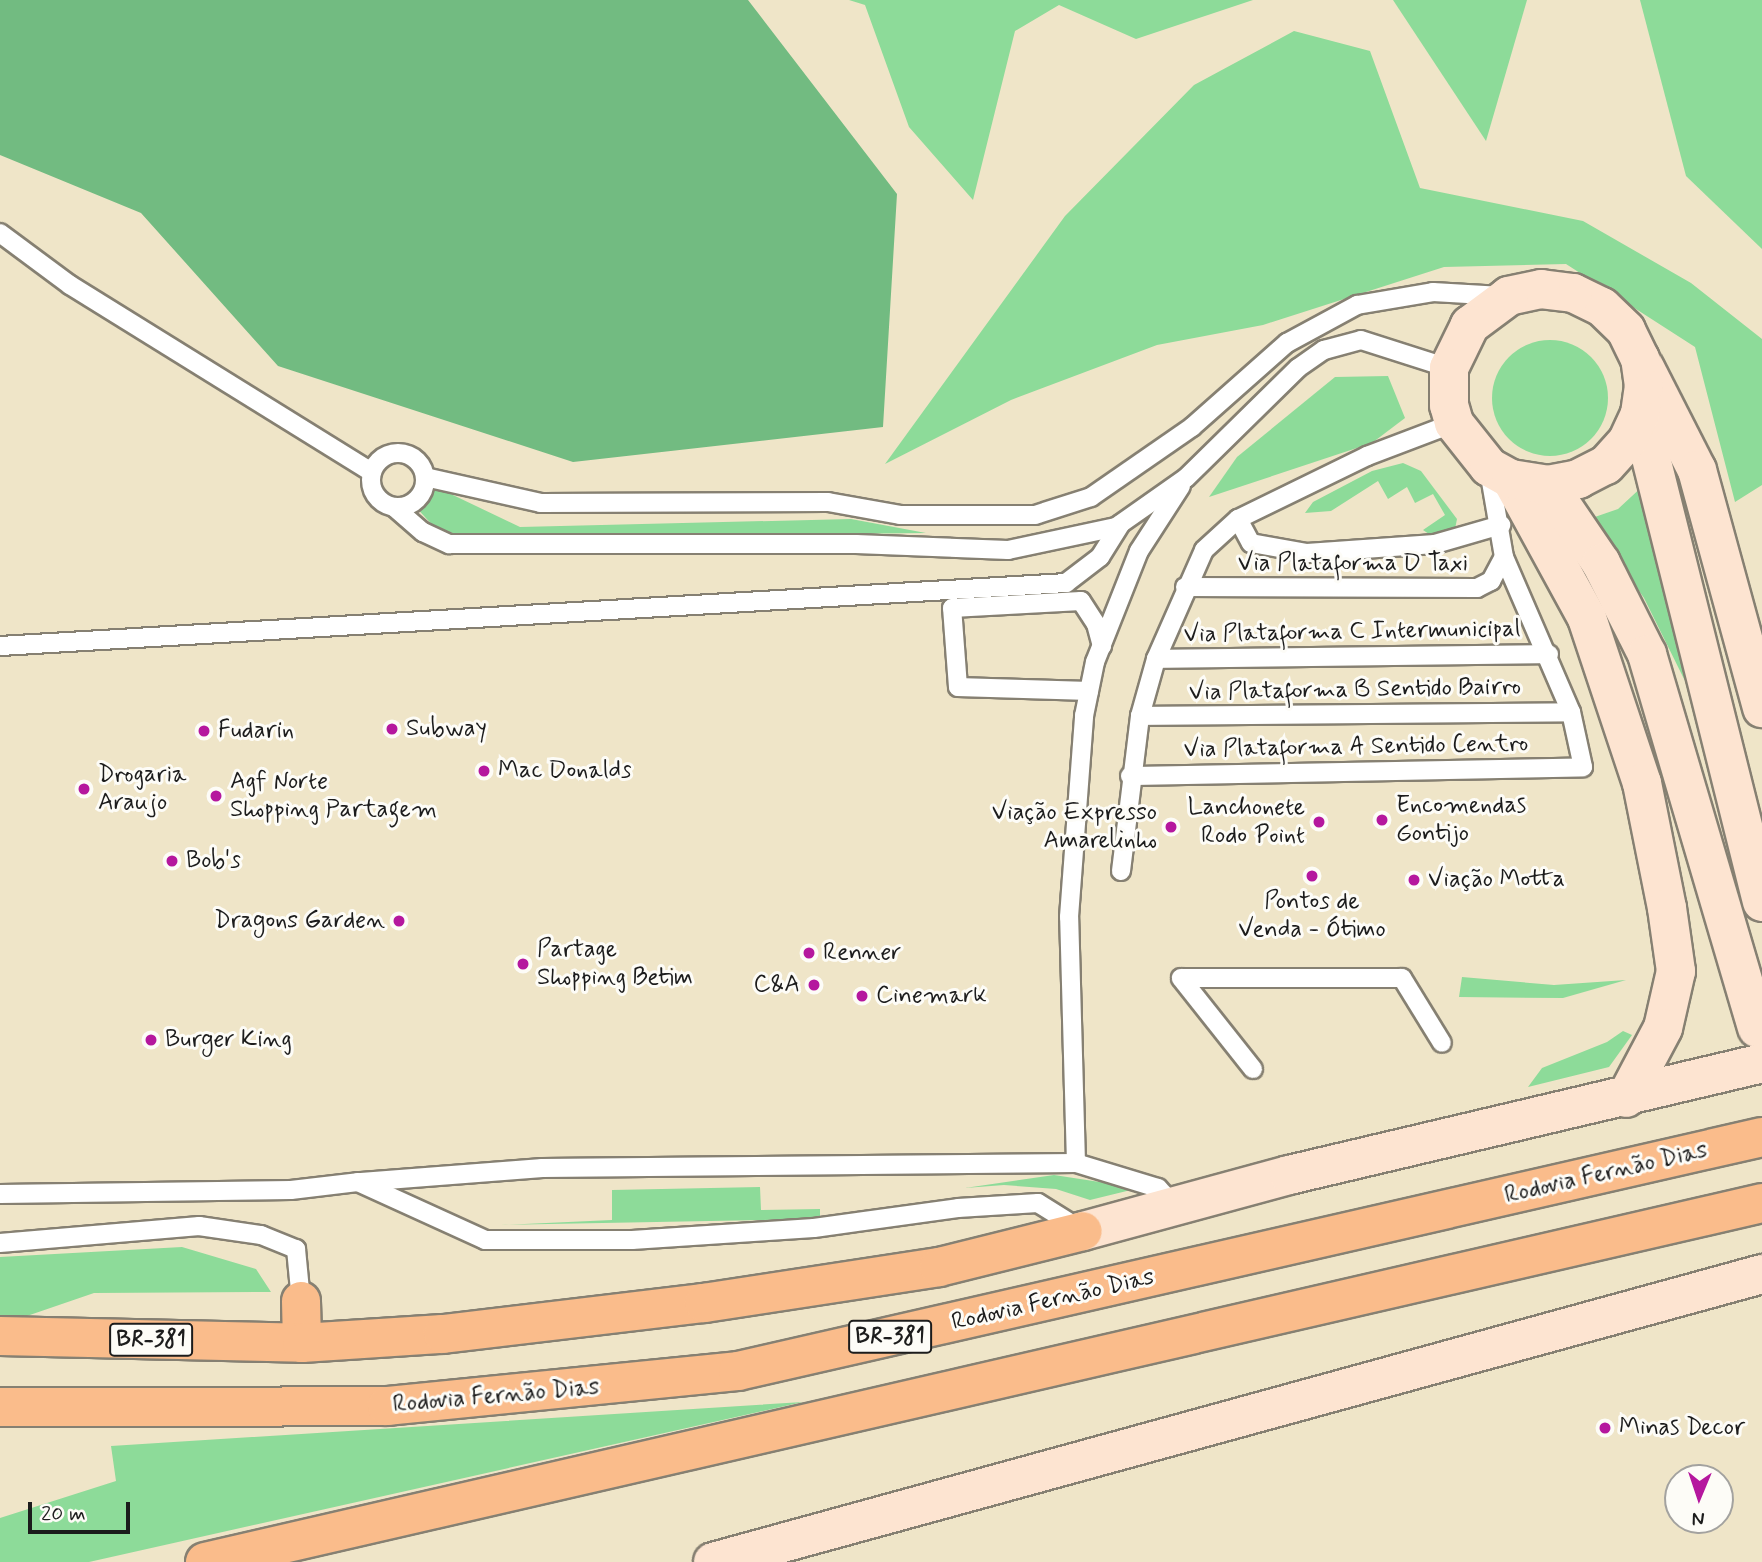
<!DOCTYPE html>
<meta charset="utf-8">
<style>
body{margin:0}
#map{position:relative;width:1762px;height:1562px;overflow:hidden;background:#efe5c8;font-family:Mynerve,sans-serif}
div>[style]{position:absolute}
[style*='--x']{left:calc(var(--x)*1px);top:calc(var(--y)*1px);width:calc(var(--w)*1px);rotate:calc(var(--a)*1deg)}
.green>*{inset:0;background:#8ddb99}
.round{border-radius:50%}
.forest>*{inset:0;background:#72bb81}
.roads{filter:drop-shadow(2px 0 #868072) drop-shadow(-2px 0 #868072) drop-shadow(0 2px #868072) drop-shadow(0 -2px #868072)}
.service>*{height:18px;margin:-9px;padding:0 9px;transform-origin:9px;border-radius:9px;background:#fff}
.service>.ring{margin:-9px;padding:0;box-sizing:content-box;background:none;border:18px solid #fff;border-radius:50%}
.secondary>*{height:38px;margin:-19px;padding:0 19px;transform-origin:19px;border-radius:19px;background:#fde4d1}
.motorway>*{height:38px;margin:-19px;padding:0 19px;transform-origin:19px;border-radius:19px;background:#fabc8b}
.dots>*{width:19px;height:19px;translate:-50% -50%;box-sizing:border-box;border:4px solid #fdfcf7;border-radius:50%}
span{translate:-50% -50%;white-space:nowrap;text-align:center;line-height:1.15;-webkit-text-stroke:6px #fdfcf7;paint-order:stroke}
.shield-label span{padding:2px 5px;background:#fdfcf7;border:2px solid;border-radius:5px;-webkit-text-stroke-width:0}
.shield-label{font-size:23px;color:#1c1c1c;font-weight:700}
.street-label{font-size:24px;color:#1c1c1c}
.poi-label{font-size:24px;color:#1c1c1c}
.left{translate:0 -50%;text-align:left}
.right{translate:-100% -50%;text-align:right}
.north{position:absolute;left:1664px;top:1464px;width:70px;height:70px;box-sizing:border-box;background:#fdfcf7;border:2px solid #a3a29f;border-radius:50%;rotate:182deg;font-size:19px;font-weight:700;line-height:28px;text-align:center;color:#1c1c1c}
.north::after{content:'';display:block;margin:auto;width:24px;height:32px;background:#b5179e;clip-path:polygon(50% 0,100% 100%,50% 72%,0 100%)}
.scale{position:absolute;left:28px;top:1502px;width:102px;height:32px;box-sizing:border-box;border:4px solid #1c1c1c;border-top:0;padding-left:9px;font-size:21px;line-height:24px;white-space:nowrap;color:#1c1c1c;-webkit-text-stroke:5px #fdfcf7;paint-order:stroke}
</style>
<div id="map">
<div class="green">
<div style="clip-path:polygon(849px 0,1253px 0,1136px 39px,1059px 5px,1015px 31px,973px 200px,909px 127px,865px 5px)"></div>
<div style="clip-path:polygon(1527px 0,1486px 141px,1393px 0)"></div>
<div style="clip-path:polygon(1640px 0,1762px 0,1762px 249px,1686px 176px)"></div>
<div style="clip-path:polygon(1294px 31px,1370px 51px,1420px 188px,1583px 221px,1691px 283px,1762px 339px,1762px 485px,1735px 502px,1695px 347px,1566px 264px,1444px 267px,1263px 325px,1157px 345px,1011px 400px,885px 464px,1065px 216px,1194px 85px)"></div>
<div class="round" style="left:1492px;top:340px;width:116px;height:116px"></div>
<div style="clip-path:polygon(1388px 376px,1405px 418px,1372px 443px,1209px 497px,1237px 457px,1335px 377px)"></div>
<div style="clip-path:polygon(1403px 463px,1421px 471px,1457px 519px,1455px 529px,1432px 536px,1423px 530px,1445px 515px,1433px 494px,1415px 503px,1407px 487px,1388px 499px,1378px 481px,1331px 511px,1305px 513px,1313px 502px,1372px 471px)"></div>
<div style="clip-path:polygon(1645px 484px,1685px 681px,1644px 598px,1589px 519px,1618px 509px)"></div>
<div style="clip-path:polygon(432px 485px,520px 527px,851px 519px,926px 533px,470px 538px,435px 528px,414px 505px,427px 497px)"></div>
<div style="clip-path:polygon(1462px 977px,1554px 985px,1626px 980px,1563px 998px,1459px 997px)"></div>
<div style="clip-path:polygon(1623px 1031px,1632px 1035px,1609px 1067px,1528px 1087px,1542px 1068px,1607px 1042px)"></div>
<div style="clip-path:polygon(1054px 1175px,1139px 1188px,1090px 1200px,1056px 1189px,1004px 1185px,965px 1188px)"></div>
<div style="clip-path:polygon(760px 1187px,761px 1210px,820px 1209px,820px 1219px,501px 1225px,612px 1220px,612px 1190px)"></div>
<div style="clip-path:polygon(182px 1247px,256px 1269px,271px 1292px,94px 1293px,24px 1317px,0 1316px,0 1257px)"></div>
<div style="clip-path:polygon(803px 1402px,89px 1562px,0 1562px,0 1518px,116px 1481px,111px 1446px)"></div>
</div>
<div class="forest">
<div style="clip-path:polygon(0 0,748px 0,897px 194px,883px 427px,573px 462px,278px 366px,141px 213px,0 155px)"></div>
</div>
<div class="roads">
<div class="service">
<div style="--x:0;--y:233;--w:87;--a:36.6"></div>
<div style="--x:70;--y:285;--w:355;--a:31.8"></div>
<div class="ring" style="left:371px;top:453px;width:36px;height:36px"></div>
<div style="--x:425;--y:477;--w:119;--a:12.6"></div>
<div style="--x:541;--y:503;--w:287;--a:-0.2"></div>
<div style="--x:828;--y:502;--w:73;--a:10.2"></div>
<div style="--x:900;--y:515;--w:135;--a:0"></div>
<div style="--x:1035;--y:515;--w:59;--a:-17.8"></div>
<div style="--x:1091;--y:497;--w:123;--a:-34.7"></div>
<div style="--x:1192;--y:427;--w:127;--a:-41.5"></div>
<div style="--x:1287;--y:343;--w:80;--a:-28.5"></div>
<div style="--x:1357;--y:305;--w:77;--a:-9.7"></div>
<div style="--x:1433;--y:292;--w:69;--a:3.3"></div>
<div style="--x:394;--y:507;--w:38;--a:41"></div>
<div style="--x:423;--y:532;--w:29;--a:25"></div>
<div style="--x:449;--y:544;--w:407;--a:0"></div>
<div style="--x:856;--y:544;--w:152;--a:2.3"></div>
<div style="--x:1008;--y:550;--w:110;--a:-12"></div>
<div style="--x:1116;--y:527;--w:85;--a:-35"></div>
<div style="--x:1186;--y:478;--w:157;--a:-44.5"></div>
<div style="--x:1298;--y:368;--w:32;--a:-35"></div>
<div style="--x:1324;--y:350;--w:38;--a:-15"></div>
<div style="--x:1361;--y:340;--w:92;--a:17.7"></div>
<div style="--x:1238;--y:519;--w:27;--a:62"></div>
<div style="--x:1251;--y:543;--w:57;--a:10.1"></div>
<div style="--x:1307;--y:553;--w:128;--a:-4"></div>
<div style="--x:1435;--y:544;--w:69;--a:-16.1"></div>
<div style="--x:1185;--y:587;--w:292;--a:0.2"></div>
<div style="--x:1477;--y:588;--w:16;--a:-27"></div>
<div style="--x:1491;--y:581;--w:27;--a:-62"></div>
<div style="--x:0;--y:646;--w:1068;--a:-3.38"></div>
<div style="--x:1066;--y:583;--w:43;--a:-37.4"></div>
<div style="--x:1100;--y:557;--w:39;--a:-58"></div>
<div style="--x:1156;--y:659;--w:393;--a:-0.7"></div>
<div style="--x:1089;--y:691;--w:131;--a:-178.3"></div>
<div style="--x:958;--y:687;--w:79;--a:-94.3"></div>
<div style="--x:952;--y:608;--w:129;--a:-3.1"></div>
<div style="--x:1081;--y:601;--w:27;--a:57"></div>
<div style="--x:1096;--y:624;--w:23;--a:75"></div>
<div style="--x:1140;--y:716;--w:431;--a:-0.5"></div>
<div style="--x:1130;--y:776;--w:453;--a:-1.1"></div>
<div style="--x:1583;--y:767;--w:56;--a:-102.3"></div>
<div style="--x:1571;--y:712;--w:169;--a:-113.4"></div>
<div style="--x:1504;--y:557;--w:88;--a:-99.8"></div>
<div style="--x:1121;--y:871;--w:156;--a:-83"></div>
<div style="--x:1140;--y:716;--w:59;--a:-74.3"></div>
<div style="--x:1156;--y:659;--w:119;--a:-66.2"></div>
<div style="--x:1204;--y:550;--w:46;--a:-42.4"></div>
<div style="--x:1238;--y:519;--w:144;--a:-26"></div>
<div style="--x:1367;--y:456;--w:93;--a:-20.8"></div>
<div style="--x:1253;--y:1069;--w:116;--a:-128.4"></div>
<div style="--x:1181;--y:978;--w:221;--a:0"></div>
<div style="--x:1402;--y:978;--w:76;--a:58.4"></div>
<div style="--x:1076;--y:1163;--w:246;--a:-91.6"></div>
<div style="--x:1069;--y:917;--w:202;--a:-85.7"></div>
<div style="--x:1084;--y:716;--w:55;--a:-78.5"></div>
<div style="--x:1095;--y:662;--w:119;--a:-68.4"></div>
<div style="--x:1139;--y:551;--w:77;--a:-57.1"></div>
<div style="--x:361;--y:1182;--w:182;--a:-4.4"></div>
<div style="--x:542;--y:1168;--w:534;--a:-0.54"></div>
<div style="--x:1076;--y:1163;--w:86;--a:17"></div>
<div style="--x:1158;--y:1188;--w:23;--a:47"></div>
<div style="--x:0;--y:1194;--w:291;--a:-0.8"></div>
<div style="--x:291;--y:1190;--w:67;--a:-6.8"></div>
<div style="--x:358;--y:1182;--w:140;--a:24.5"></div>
<div style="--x:485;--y:1240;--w:147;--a:0"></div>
<div style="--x:632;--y:1240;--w:182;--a:-3.8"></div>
<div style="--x:814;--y:1228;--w:145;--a:-7.9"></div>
<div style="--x:958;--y:1208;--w:80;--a:-3.6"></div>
<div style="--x:1038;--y:1203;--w:49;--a:31.8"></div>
<div style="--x:0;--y:1243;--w:200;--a:-4.9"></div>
<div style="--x:199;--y:1226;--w:63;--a:8.3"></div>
<div style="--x:261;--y:1235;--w:38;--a:22"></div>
<div style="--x:296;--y:1249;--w:52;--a:84.5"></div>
</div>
<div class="secondary">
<div style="--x:1645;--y:368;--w:114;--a:63"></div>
<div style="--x:1697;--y:470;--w:247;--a:74.7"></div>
<div style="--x:1640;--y:414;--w:503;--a:75.96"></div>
<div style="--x:1511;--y:479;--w:158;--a:61.3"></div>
<div style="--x:1587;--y:618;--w:174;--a:71.6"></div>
<div style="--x:1642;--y:783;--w:127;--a:78.7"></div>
<div style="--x:1667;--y:908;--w:64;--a:81.9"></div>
<div style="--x:1676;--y:971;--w:58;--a:102.8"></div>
<div style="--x:1663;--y:1028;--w:79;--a:117.9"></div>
<div style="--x:1548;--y:485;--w:31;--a:-11"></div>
<div style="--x:1578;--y:479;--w:31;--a:-27"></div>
<div style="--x:1606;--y:465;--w:31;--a:-48"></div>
<div style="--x:1627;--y:442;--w:31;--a:-65"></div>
<div style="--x:1640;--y:414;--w:28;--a:-82"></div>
<div style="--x:1644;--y:386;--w:27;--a:-98"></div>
<div style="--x:1640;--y:359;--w:32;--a:-116"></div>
<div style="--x:1626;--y:330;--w:33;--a:-136"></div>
<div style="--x:1602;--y:307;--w:32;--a:-154"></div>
<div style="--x:1573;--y:293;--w:32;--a:-173"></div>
<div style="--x:1541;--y:289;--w:33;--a:168"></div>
<div style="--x:1509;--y:296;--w:49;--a:143.4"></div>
<div style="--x:1470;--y:325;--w:48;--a:116"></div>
<div style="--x:1449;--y:368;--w:37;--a:90"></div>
<div style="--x:1449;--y:405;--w:19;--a:74"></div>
<div style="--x:1454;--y:423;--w:56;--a:51.5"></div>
<div style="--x:1489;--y:467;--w:25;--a:29"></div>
<div style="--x:1511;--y:479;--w:37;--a:9"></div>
<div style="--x:1548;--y:485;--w:94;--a:55.8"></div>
<div style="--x:1601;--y:563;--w:102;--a:63.2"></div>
<div style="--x:1647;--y:654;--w:390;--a:73.6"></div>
<div style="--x:1083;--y:1231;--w:213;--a:-15.2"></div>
<div style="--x:1289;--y:1175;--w:486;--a:-13.3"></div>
<div style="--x:713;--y:1562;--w:1088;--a:-15.35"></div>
</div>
<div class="motorway">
<div style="--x:301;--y:1301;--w:42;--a:88.6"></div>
<div style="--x:0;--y:1336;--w:302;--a:1.3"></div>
<div style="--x:302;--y:1343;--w:141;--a:-3.7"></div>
<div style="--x:443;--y:1334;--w:263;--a:-6.8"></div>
<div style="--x:704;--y:1303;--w:238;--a:-8.7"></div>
<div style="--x:939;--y:1267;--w:148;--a:-14"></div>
<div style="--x:0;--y:1407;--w:387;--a:-0.1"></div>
<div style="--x:387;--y:1406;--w:353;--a:-5.7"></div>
<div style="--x:738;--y:1371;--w:1050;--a:-12.87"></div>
<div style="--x:205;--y:1562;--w:1598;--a:-12.98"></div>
</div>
</div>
<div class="dots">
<div style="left:392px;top:729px;background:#b5179e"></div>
<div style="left:204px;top:731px;background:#b5179e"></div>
<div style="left:484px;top:771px;background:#b5179e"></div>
<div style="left:84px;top:789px;background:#b5179e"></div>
<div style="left:216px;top:796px;background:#b5179e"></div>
<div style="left:1382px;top:820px;background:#b5179e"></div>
<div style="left:1319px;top:822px;background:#b5179e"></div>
<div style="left:1171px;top:827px;background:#b5179e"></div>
<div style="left:172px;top:861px;background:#b5179e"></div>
<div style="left:1312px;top:876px;background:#b5179e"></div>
<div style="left:1414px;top:880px;background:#b5179e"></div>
<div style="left:399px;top:921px;background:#b5179e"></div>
<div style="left:809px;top:953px;background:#b5179e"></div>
<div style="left:523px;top:964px;background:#b5179e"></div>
<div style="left:814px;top:985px;background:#b5179e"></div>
<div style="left:862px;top:996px;background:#b5179e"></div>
<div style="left:151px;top:1040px;background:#b5179e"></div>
<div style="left:1605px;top:1428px;background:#b5179e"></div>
</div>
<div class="shield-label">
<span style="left:890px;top:1337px">BR-381</span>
<span style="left:151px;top:1340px">BR-381</span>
</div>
<div class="street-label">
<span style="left:1353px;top:564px">Via Plataforma D Taxi</span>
<span style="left:1352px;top:632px;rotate:-1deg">Via Plataforma C Intermunicipal</span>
<span style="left:1355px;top:690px;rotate:-1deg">Via Plataforma B Sentido Bairro</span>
<span style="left:1356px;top:747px;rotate:-1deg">Via Plataforma A Sentido Centro</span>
<span style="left:1606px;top:1173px;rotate:-13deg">Rodovia Fernão Dias</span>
<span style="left:1053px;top:1300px;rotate:-13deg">Rodovia Fernão Dias</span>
<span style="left:496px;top:1396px;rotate:-5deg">Rodovia Fernão Dias</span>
</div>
<div class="poi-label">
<span class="left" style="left:406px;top:729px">Subway</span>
<span class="left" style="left:218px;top:731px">Fudarin</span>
<span class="left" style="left:498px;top:771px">Mac Donalds</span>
<span class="left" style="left:98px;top:789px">Drogaria<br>Araujo</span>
<span class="left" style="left:230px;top:796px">Agf Norte<br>Shopping Partagem</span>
<span class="left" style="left:1396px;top:820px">Encomendas<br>Gontijo</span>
<span class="right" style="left:1305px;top:822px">Lanchonete<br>Rodo Point</span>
<span class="right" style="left:1157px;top:827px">Viação Expresso<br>Amarelinho</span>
<span class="left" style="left:186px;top:861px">Bob's</span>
<span class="left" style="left:1428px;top:880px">Viação Motta</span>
<span style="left:1312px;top:916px">Pontos de<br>Venda - Ótimo</span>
<span class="right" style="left:385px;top:921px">Dragons Garden</span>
<span class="left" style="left:537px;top:964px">Partage<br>Shopping Betim</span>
<span class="left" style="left:823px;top:953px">Renner</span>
<span class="right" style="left:800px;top:985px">C&amp;A</span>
<span class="left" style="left:876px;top:996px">Cinemark</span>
<span class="left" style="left:165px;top:1040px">Burger King</span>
<span class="left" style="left:1619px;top:1428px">Minas Decor</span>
</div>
<div class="north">N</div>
<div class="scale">20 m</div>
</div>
